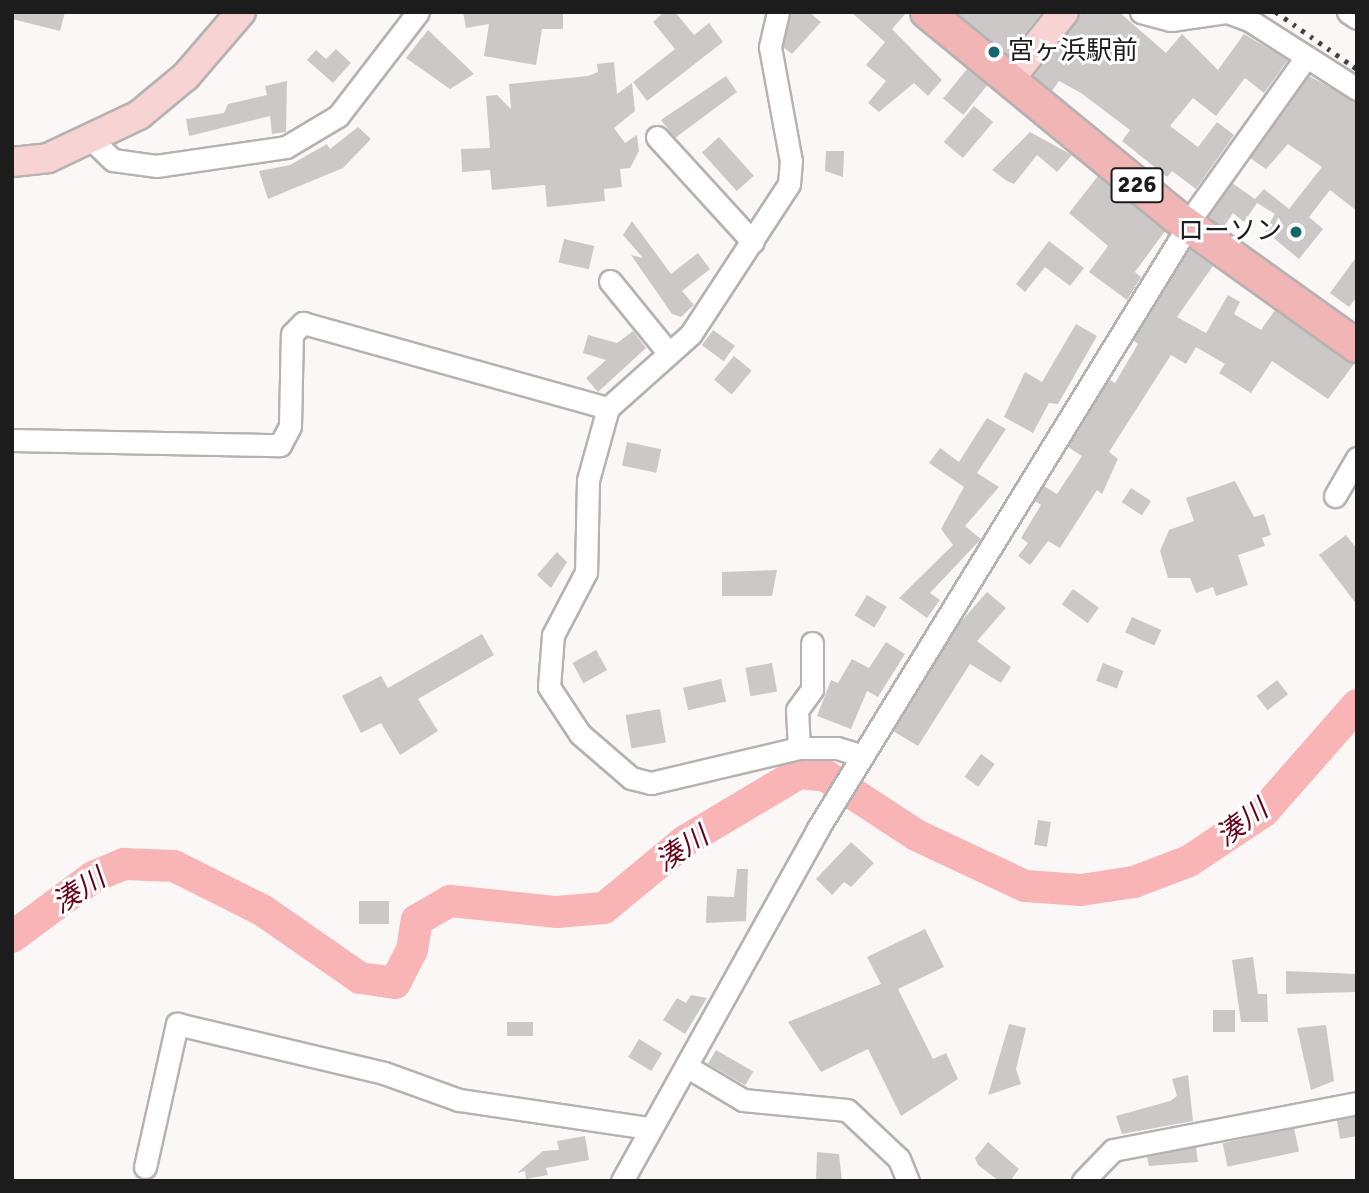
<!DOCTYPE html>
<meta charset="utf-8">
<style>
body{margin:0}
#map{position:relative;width:1369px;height:1193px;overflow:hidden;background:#fcf7f7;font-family:Signika,"Noto Sans JP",sans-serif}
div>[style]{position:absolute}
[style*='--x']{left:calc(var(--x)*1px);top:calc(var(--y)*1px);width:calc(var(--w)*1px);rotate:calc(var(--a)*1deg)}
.river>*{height:32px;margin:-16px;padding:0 16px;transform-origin:16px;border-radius:16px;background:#f9b5b5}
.building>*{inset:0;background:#cdc8c8;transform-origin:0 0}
.roads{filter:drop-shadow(2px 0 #b7b2b2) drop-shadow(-2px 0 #b7b2b2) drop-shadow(0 2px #b7b2b2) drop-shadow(0 -2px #b7b2b2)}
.minor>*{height:21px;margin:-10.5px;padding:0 10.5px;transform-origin:10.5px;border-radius:10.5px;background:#fff}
.major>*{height:28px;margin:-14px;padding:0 14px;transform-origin:14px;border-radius:14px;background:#f7d3d3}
.highway>*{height:32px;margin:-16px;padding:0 16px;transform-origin:16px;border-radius:16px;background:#f2b5b5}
.rail>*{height:5px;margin-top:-2.5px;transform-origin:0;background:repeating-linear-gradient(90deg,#424040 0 3.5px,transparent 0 10.5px)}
.dots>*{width:19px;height:19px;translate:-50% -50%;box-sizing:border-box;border:4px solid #fff;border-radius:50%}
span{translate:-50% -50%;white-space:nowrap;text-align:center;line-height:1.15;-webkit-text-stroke:6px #fff;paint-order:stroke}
.shield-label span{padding:2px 5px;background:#fff;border:2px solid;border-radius:5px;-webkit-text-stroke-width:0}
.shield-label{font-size:24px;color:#1d1c1c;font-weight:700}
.poi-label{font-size:26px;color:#1d1c1c}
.left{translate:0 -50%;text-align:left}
.right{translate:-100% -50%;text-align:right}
.water-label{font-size:28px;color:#680419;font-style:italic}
.frame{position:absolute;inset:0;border:14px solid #1d1c1c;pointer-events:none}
</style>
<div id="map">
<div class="river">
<div style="--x:12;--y:937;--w:101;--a:-36.5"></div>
<div style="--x:93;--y:877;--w:34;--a:-23"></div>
<div style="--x:124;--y:864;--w:50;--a:2.3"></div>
<div style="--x:174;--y:866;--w:98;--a:26.6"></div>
<div style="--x:262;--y:910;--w:119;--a:34.8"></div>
<div style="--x:360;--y:978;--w:35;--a:8"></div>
<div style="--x:395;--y:983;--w:37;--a:-63"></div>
<div style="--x:412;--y:950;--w:30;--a:-81"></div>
<div style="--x:417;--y:920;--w:38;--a:-30"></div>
<div style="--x:450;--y:901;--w:108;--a:5.9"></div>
<div style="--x:557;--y:912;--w:47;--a:-4.9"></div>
<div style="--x:604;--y:908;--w:105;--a:-39.6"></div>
<div style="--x:685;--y:841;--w:133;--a:-30.8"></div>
<div style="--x:799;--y:773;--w:27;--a:6"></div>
<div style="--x:826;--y:776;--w:108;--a:33.2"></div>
<div style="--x:916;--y:835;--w:120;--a:25.1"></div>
<div style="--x:1025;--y:886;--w:56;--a:4.1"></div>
<div style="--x:1081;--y:890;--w:54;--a:-8.6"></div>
<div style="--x:1134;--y:882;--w:59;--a:-20.9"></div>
<div style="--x:1189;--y:861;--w:90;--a:-33.7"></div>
<div style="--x:1264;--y:811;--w:141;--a:-48.7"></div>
</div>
<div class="building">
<div style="clip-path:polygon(12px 12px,65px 12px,60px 31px,12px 19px)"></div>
<div style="clip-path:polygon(463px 12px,563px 12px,563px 29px,542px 29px,536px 65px,484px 56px,489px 24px,466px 28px)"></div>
<div style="clip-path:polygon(664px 12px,675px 12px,694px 35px,709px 23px,723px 42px,647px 101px,633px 82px,675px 49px,653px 22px)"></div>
<div style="clip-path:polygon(791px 12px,809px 12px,821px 22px,792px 54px,783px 47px)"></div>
<div style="clip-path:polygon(851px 12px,907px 12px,892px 29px,942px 80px,928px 96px,914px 83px,879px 112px,868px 103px,886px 81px,866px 65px,885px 42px)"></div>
<div style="clip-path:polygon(956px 12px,1042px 12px,1008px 55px)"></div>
<div style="clip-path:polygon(1082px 12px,1119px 12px,1166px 53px,1182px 34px,1218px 70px,1244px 34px,1288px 60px,1264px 93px,1245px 78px,1216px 116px,1193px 98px,1170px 126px,1198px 147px,1217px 122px,1234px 135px,1196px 189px,1172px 171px,1167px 177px,1122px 141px,1130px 130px,1081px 93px,1059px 81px,1052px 91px,1034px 76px)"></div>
<div style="clip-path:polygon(428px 30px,467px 67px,474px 74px,450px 89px,406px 58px)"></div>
<div style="clip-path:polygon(336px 49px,351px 63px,333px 83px,307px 60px,316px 50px,326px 59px)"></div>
<div style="clip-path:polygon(614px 62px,617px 94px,632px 83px,635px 111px,614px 128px,625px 143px,637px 135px,639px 151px,630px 168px,620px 169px,622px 187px,604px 189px,605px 201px,547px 207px,545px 185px,492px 190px,490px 170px,462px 172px,461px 149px,490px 148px,486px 96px,497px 95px,511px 109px,509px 84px,588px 76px,598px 72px,597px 64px)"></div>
<div style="left:967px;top:69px;width:26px;height:38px;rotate:39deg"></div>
<div style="clip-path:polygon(726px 76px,737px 92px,675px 138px,661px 120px)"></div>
<div style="clip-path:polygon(1309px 76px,1357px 102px,1357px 211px,1330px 190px,1309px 217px,1323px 229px,1299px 259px,1265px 231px,1275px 214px,1257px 203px,1244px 222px,1233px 213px,1223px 228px,1208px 217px,1232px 183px,1255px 199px,1264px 189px,1289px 209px,1322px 167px,1288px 144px,1266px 169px,1250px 158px)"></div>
<div style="clip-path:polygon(287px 81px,286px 132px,272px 134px,270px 116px,189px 136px,186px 119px,224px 113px,228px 104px,267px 95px,265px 86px)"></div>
<div style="left:974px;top:106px;width:25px;height:47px;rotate:40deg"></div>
<div style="clip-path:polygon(358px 127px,371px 139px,343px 168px,268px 199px,259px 171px,290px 165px,327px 144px,330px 149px)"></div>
<div style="clip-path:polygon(1030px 132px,1072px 155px,1057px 172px,1037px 155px,1014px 184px,1007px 181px,992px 170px)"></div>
<div style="left:719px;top:137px;width:52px;height:23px;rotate:48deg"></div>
<div style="clip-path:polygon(826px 151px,844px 151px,843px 177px,825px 171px)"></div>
<div style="clip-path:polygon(1098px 176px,1165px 231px,1135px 272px,1141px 277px,1127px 300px,1089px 272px,1108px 246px,1069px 213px)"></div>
<div style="clip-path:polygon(632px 221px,671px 274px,698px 253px,710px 269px,682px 291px,694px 305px,681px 317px,672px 314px,631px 255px,643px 258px,623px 235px)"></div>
<div style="left:564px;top:239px;width:31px;height:24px;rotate:13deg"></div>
<div style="clip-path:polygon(1049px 241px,1084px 268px,1070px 286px,1045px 267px,1025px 292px,1016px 284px)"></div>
<div style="clip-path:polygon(1189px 249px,1213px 266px,1177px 317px,1206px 333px,1228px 295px,1240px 302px,1234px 314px,1261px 330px,1275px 310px,1354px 364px,1328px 399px,1272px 361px,1251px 393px,1219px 373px,1225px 364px,1196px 347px,1186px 364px,1171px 355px,1109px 452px,1118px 459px,1102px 494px,1097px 490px,1060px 548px,1048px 541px,1030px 565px,1018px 556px,1028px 543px,1021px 538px,1041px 505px,1035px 501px,1044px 486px,1057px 494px,1082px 456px,1068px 447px,1109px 379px,1115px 383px,1138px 344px,1133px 340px)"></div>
<div style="clip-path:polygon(1357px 256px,1357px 297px,1349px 307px,1330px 293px)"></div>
<div style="clip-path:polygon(1076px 324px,1097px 336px,1058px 404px,1049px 403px,1033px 433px,1004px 417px,1025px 372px,1042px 382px)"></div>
<div style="left:713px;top:330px;width:27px;height:19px;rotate:36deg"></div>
<div style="clip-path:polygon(633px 331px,646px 348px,598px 392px,586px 378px,606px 360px,583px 353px,588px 335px,617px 343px)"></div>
<div style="left:734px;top:356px;width:23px;height:31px;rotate:40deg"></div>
<div style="clip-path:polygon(987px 418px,1006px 429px,977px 473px,999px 487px,965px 526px,981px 539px,930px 593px,940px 600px,927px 618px,899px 598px,953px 545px,941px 529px,964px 487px,929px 463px,940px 448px,959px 462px)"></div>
<div style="left:627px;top:442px;width:35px;height:24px;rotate:12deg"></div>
<div style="clip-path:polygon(1235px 481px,1254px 517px,1264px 514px,1271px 535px,1262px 538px,1265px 546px,1238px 555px,1248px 585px,1216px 596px,1213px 587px,1196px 593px,1190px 578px,1168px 578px,1160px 551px,1169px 530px,1194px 521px,1186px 498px)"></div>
<div style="left:1131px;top:488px;width:24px;height:17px;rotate:33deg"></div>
<div style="clip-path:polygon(1346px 535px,1357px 549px,1357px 605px,1319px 555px)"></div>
<div style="clip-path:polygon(557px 552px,567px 562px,551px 588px,537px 575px)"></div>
<div style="clip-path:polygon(777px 570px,772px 596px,722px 596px,722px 572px)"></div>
<div style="left:1073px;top:589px;width:32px;height:19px;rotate:36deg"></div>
<div style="clip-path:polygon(987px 592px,1006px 608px,977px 641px,1011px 667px,1001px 683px,970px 664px,918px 746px,893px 731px,957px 626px)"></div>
<div style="left:867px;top:595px;width:23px;height:24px;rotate:31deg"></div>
<div style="left:1132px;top:617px;width:32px;height:17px;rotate:24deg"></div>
<div style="clip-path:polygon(482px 634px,494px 655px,418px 699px,438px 731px,400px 755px,381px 723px,361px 733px,342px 696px,381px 676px,388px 688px)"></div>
<div style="clip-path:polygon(886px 642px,905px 654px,878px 697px,867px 691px,851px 729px,817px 716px,831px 680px,838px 683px,852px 659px,869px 668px)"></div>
<div style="left:596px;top:650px;width:23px;height:27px;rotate:61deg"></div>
<div style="left:772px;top:663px;width:29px;height:27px;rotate:80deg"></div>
<div style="left:1103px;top:663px;width:22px;height:19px;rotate:21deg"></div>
<div style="left:721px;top:679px;width:23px;height:39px;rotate:77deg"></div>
<div style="left:1277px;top:680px;width:18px;height:26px;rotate:52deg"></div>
<div style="left:660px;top:709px;width:34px;height:35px;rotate:80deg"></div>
<div style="left:981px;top:754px;width:17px;height:28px;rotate:36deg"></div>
<div style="left:1038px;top:820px;width:13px;height:25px;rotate:9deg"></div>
<div style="clip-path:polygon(851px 842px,874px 863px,851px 887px,844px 882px,832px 895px,816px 879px)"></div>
<div style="clip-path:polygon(737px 869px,748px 869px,746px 921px,706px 923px,707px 896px,734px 897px)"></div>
<div style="left:359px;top:901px;width:30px;height:23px"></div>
<div style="clip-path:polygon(925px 929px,944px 967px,898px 989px,933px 1059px,946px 1053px,958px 1079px,901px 1116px,868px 1049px,821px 1072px,788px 1022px,881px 984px,867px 957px)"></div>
<div style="clip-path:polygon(1253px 957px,1258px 994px,1267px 994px,1268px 1022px,1241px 1022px,1232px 960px)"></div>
<div style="clip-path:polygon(1286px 971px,1357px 974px,1357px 992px,1286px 994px)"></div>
<div style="clip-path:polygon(691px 995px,707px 998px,685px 1034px,663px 1020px,677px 998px,686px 1003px)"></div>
<div style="left:1213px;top:1010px;width:22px;height:22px"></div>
<div style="left:507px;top:1022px;width:26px;height:14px"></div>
<div style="clip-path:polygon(1009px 1024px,1026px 1028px,1016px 1069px,1021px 1084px,988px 1095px)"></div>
<div style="clip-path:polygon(1326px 1025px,1334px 1081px,1311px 1090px,1297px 1028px)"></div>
<div style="left:639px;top:1039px;width:27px;height:21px;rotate:31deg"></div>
<div style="left:716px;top:1050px;width:43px;height:16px;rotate:30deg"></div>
<div style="clip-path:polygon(1188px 1075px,1193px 1121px,1122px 1134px,1116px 1116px,1170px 1101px,1177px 1096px,1172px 1079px)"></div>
<div style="clip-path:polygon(1357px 1116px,1357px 1136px,1340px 1139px,1337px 1120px)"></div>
<div style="left:1294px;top:1128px;width:24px;height:73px;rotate:78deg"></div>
<div style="clip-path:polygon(585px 1136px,589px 1160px,546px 1168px,548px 1175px,526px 1179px,525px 1171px,517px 1173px,543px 1151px,559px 1150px,557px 1141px)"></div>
<div style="clip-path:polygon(988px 1142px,1019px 1169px,1010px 1181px,999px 1181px,978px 1165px,975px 1158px)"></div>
<div style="clip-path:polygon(1196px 1147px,1198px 1162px,1149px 1166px,1147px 1157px)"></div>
<div style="clip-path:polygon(817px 1152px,839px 1154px,842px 1181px,816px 1181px)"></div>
</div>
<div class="roads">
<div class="minor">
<div style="--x:778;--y:12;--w:36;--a:103"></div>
<div style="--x:770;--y:47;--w:116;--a:79.6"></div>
<div style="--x:791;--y:161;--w:23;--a:95"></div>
<div style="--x:789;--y:184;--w:179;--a:123.2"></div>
<div style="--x:691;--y:334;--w:111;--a:138.3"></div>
<div style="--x:608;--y:408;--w:75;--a:105.5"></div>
<div style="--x:588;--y:480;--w:92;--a:91.2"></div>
<div style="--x:586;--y:572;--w:71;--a:117.6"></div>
<div style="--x:553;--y:635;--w:52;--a:94.4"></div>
<div style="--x:549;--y:687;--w:56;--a:56.6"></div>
<div style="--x:580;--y:734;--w:67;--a:40.8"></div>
<div style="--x:631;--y:778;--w:21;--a:14"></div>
<div style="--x:651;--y:783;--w:152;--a:-13.3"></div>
<div style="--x:799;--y:748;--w:38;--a:0"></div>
<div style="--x:837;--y:748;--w:27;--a:17"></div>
<div style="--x:1141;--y:12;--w:31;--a:15"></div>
<div style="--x:1171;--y:20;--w:57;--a:-8.1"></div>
<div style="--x:1227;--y:12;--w:23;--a:20"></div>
<div style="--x:1249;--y:20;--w:128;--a:32.6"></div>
<div style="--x:1348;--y:12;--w:11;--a:34"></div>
<div style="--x:657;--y:137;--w:142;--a:47.6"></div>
<div style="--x:92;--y:140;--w:29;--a:44"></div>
<div style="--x:113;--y:160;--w:43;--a:7.9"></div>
<div style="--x:156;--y:166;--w:131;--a:-8.3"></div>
<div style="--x:286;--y:147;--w:61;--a:-30.8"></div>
<div style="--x:338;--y:116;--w:131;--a:-52.4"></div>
<div style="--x:1187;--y:224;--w:205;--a:-54.5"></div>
<div style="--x:610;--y:281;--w:92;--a:50.8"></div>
<div style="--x:12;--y:440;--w:268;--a:1.1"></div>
<div style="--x:280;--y:445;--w:21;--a:-62"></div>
<div style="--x:290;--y:426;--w:92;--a:-88.8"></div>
<div style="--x:292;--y:334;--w:16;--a:-45"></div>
<div style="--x:303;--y:323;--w:317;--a:15.6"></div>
<div style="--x:1335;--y:496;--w:44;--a:-59.9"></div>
<div style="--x:799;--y:748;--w:38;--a:-93"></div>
<div style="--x:797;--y:710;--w:26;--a:-54"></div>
<div style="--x:812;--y:689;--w:46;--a:-90"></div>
<div style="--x:686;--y:1066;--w:66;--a:30.8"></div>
<div style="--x:743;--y:1100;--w:104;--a:5.5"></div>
<div style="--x:847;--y:1110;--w:71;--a:43.3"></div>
<div style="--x:899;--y:1159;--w:24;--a:68"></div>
<div style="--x:145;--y:1167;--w:147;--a:-77.4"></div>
<div style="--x:177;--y:1024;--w:213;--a:13.3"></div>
<div style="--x:384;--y:1073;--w:80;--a:19.8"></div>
<div style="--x:459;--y:1100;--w:192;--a:8.4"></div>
<div style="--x:622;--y:1181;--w:402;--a:-60.9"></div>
<div style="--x:817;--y:830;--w:709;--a:-58.44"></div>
<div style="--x:1083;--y:1181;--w:43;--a:-45.9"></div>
<div style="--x:1113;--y:1150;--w:248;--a:-10.9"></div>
</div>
<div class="major">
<div style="--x:1009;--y:80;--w:87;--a:-51"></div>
<div style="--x:12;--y:162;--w:36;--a:-6"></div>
<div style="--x:48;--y:158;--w:101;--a:-25.3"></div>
<div style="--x:139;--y:115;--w:61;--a:-39.7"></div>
<div style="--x:186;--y:76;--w:84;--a:-49.3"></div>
</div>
<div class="highway">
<div style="--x:927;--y:12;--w:325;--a:39.4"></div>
<div style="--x:1178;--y:218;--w:220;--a:35.6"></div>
</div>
</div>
<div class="rail">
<div style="--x:1276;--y:12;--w:99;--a:35.1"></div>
</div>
<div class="dots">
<div style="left:994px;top:52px;background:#176669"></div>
<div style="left:1296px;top:232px;background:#176669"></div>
</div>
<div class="shield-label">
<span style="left:1137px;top:185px">226</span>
</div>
<div class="poi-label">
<span class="left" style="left:1008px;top:52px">宮ヶ浜駅前</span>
<span class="right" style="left:1282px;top:232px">ローソン</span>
</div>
<div class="water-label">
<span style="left:1242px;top:823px;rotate:-37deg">湊川</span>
<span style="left:682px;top:849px;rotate:-34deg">湊川</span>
<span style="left:79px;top:891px;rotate:-33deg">湊川</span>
</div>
<div class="frame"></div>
</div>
